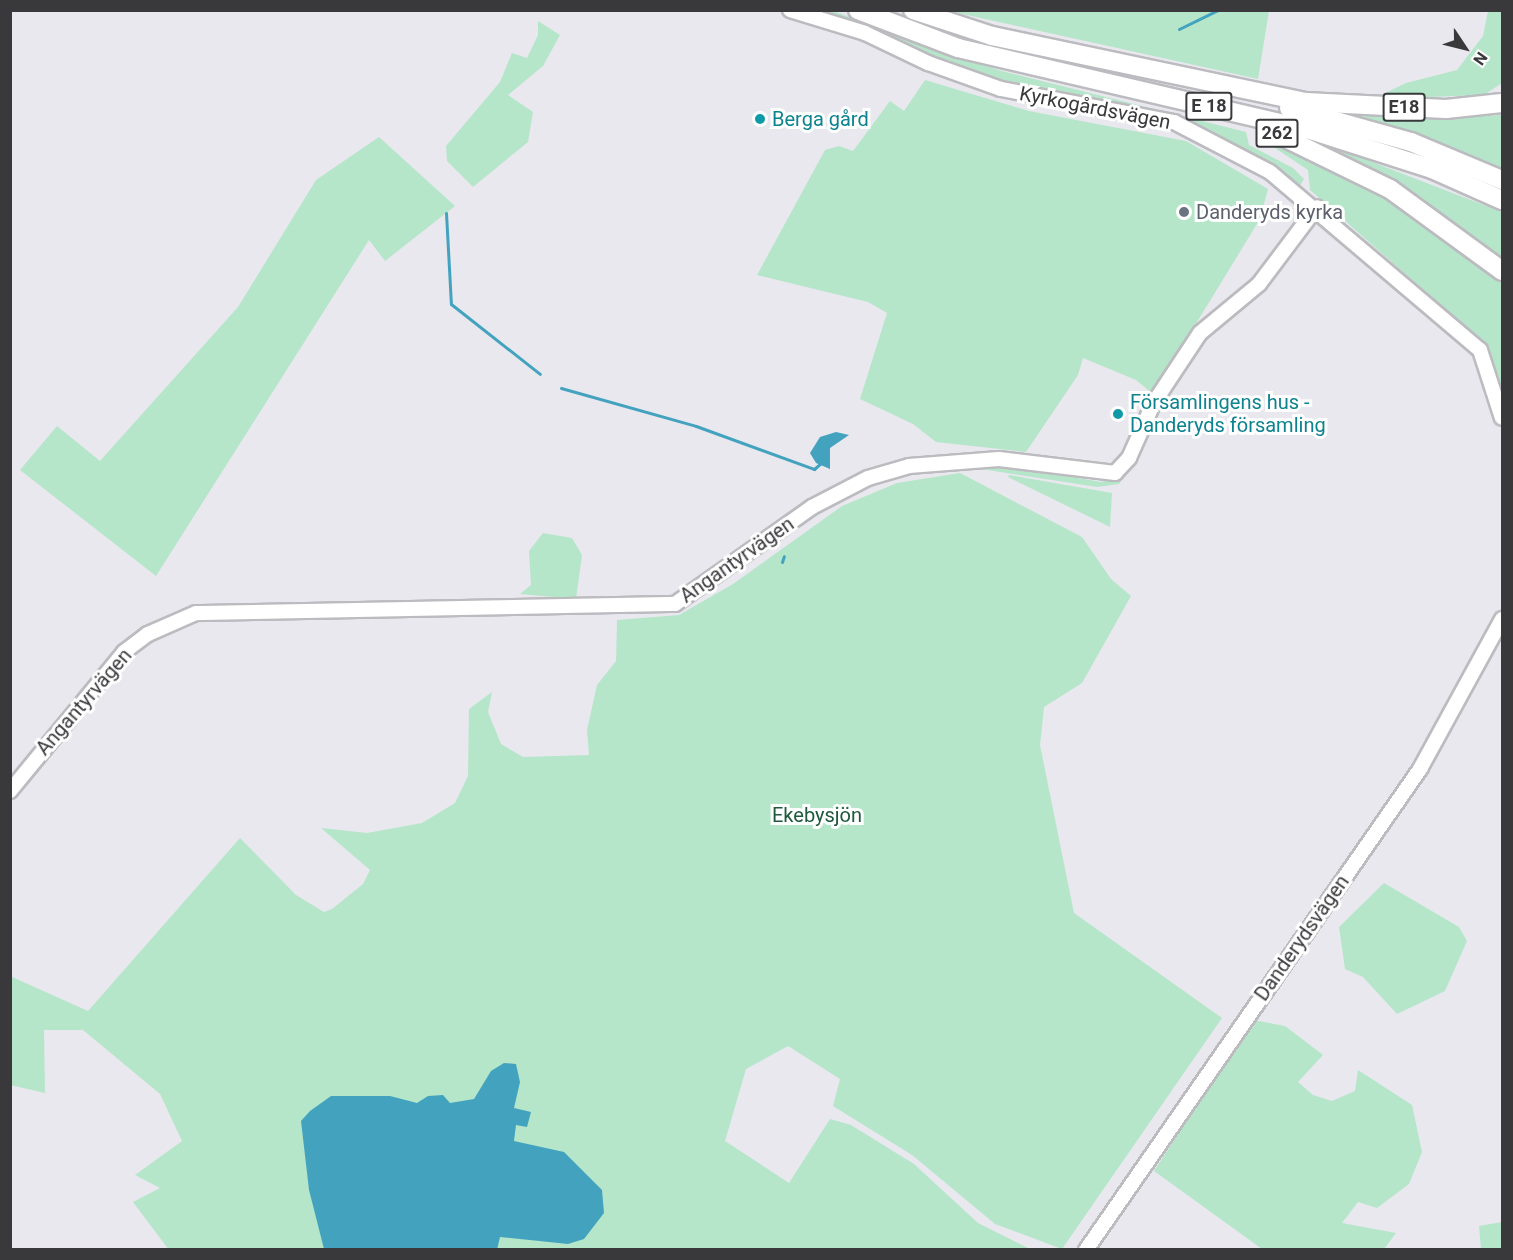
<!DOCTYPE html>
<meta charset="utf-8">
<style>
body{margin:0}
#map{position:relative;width:1513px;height:1260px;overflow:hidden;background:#e9e8ee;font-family:Roboto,sans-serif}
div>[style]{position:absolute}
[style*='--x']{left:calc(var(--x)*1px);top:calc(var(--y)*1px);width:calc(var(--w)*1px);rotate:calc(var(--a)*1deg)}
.green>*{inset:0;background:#b5e6ca}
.water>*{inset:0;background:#43a3bf}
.stream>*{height:3px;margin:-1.5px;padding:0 1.5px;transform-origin:1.5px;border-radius:1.5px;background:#43a3bf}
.roads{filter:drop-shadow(2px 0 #bbbbc0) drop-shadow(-2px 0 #bbbbc0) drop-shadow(0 2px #bbbbc0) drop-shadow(0 -2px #bbbbc0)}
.secondary>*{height:14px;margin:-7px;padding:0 7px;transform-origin:7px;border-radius:7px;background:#fff}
.highway>*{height:18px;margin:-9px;padding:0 9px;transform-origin:9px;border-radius:9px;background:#fff}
.dots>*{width:16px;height:16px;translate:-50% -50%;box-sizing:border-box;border:3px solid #fff;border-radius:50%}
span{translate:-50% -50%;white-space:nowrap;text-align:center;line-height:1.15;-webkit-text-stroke:6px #fff;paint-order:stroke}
.shield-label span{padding:2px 4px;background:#fff;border:2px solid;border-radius:4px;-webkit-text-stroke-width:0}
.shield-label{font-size:18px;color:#39383b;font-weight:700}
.street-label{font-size:20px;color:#39383b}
.culture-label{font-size:20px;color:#0d838f}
.left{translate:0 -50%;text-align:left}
.worship-label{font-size:20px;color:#5b616d}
.park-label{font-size:20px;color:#1e583d}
.frame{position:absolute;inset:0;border:12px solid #39383b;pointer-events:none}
.north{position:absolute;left:1435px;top:18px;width:60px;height:60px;-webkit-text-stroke:4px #fff;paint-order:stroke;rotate:125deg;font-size:16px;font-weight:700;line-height:24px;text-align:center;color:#39383b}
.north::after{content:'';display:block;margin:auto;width:21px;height:27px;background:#39383b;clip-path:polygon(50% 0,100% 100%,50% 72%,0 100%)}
</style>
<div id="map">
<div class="green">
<div style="clip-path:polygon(814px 11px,833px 11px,998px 70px,1246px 132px,1249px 145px,1293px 168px,1304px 179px,1299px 187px,1259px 159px,1172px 114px,1053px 96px,967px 72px)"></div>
<div style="clip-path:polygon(949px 11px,948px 11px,1269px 11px,1258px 79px)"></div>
<div style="clip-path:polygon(1488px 11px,1502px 11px,1502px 83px,1484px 95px,1373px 99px,1406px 83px,1457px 70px,1483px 36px)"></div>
<div style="clip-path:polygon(538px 21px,560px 35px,543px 66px,508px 95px,533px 112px,528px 142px,473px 187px,447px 161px,446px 146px,500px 82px,512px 53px,527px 58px,538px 35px)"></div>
<div style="clip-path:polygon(925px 80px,1029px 111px,1186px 141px,1268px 189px,1260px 219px,1153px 394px,1136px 380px,1083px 358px,1078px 375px,1026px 452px,936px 442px,913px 424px,860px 399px,887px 313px,868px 302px,757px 275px,825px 150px,839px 146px,853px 151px,890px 101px,904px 111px)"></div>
<div style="clip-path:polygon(1337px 113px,1425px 119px,1502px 115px,1502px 171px,1404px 130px)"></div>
<div style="clip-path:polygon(1257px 136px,1376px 189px,1502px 282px,1502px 395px,1498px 374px,1479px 339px,1310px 190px,1308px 170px)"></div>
<div style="clip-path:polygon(379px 137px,455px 206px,385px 261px,369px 240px,156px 576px,20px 470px,57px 426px,100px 461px,238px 307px,316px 180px)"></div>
<div style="clip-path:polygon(1320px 142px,1502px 212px,1502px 261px,1318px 146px)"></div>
<div style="clip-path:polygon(1004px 465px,1101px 482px,1126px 474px,1119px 484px,1097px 487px,962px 466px)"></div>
<div style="clip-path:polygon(960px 473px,1082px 537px,1111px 579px,1131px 596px,1082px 683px,1044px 707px,1040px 745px,1074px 913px,1222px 1018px,1062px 1249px,995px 1224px,912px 1155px,833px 1106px,840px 1079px,788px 1046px,746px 1069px,725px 1141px,789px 1183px,830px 1119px,851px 1125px,914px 1164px,978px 1223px,1030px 1249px,169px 1250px,133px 1202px,160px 1188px,135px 1175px,182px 1141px,160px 1094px,83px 1030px,44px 1030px,45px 1093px,10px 1085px,10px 976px,88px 1011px,240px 838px,296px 895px,324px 912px,332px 909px,363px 884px,370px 870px,321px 828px,367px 833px,422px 823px,455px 803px,468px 776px,469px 709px,492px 692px,488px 712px,501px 744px,523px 757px,589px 755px,587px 730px,597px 685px,616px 661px,617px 620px,679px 615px,733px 584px,842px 506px,897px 483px)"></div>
<div style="clip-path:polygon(1009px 475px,1112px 493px,1110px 527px,1008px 477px)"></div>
<div style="clip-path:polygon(543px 533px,572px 538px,582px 555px,576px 599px,520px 594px,531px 585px,529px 551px)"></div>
<div style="clip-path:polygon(1384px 883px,1459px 927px,1467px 941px,1445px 991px,1397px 1014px,1363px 977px,1345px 969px,1339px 927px)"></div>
<div style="clip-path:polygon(1253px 1020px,1285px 1026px,1323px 1055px,1298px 1082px,1313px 1095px,1332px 1101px,1355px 1091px,1358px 1070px,1412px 1105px,1422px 1152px,1409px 1184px,1377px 1208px,1358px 1202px,1342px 1223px,1396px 1233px,1384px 1249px,1262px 1249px,1154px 1171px)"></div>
<div style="clip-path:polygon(1502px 1222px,1502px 1249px,1481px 1249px,1479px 1226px)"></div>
</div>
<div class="water">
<div style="clip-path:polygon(836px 432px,849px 435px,830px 448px,830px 469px,816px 463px,810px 453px,820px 437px)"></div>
<div style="clip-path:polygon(504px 1063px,516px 1064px,520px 1082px,514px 1108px,531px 1112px,527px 1127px,516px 1125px,514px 1141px,564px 1152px,602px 1190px,604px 1213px,584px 1239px,568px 1244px,500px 1237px,497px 1250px,324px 1249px,309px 1190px,301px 1121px,310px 1111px,331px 1096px,390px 1096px,417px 1103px,428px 1096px,443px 1095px,450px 1103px,474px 1099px,491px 1071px)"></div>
</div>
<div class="stream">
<div style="--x:1179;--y:29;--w:43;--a:-26"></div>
<div style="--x:446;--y:213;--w:91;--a:86.9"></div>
<div style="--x:451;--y:304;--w:113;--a:38.2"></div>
<div style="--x:561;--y:388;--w:140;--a:15.7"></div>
<div style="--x:696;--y:426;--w:126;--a:20"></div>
<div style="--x:814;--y:469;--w:11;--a:-41"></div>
<div style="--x:782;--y:562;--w:6;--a:-72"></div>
</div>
<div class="roads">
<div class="secondary">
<div style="--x:790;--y:10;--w:78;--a:17"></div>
<div style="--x:865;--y:33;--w:70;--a:25.5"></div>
<div style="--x:928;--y:63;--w:77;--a:19.6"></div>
<div style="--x:1001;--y:89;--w:176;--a:10.8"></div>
<div style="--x:1174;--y:122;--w:108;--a:27.5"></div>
<div style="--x:1270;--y:172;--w:275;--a:40.3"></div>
<div style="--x:1480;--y:350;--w:71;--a:72.1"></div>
<div style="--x:10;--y:791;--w:180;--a:-50.6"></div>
<div style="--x:124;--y:652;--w:30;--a:-37"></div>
<div style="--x:148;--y:634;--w:52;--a:-23.6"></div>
<div style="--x:196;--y:613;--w:479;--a:-1.1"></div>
<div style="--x:675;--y:604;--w:168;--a:-35.3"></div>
<div style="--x:812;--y:507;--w:63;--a:-27.4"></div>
<div style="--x:868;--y:478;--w:43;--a:-16.3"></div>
<div style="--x:909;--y:466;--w:90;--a:-4.4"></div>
<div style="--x:999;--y:459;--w:117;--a:6.9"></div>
<div style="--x:1115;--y:473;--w:21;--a:-47"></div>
<div style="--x:1129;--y:458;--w:59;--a:-66"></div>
<div style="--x:1153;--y:404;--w:85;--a:-56.5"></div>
<div style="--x:1200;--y:333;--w:77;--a:-39.7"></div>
<div style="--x:1259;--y:284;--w:96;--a:-53"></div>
<div style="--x:1086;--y:1250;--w:586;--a:-55.22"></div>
<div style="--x:1420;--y:769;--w:171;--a:-61.3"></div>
</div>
<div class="highway">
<div style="--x:858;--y:10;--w:107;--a:20.8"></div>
<div style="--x:958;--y:48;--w:358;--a:13.1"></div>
<div style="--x:1307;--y:129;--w:131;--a:17.7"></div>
<div style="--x:1432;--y:169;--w:77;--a:23.9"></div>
<div style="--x:913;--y:10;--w:83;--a:18.2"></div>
<div style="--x:992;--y:36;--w:321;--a:11.9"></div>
<div style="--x:1306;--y:102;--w:140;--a:2.9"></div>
<div style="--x:1446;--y:109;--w:56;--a:-6.1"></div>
<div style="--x:1289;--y:108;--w:127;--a:15.6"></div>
<div style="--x:1411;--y:142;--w:99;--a:22.7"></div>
<div style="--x:1267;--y:129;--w:137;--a:26"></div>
<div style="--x:1390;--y:189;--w:139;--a:36.2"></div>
</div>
</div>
<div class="dots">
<div style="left:760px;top:119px;background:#0f9aa8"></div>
<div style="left:1184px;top:212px;background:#6b7280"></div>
<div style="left:1118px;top:414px;background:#0f9aa8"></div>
</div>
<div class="shield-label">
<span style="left:1209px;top:106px">E 18</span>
<span style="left:1404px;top:107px">E18</span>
<span style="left:1277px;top:133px">262</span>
</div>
<div class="street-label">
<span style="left:1095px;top:108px;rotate:11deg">Kyrkogårdsvägen</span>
<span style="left:737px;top:560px;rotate:-35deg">Angantyrvägen</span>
<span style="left:84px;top:702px;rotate:-49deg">Angantyrvägen</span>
<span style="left:1302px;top:938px;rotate:-55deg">Danderydsvägen</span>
</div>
<div class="culture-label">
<span class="left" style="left:772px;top:119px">Berga gård</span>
<span class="left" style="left:1130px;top:414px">Församlingens hus -<br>Danderyds församling</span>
</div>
<div class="worship-label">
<span class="left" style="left:1196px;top:212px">Danderyds kyrka</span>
</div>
<div class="park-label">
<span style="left:817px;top:815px">Ekebysjön</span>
</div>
<div class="frame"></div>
<div class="north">N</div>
</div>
